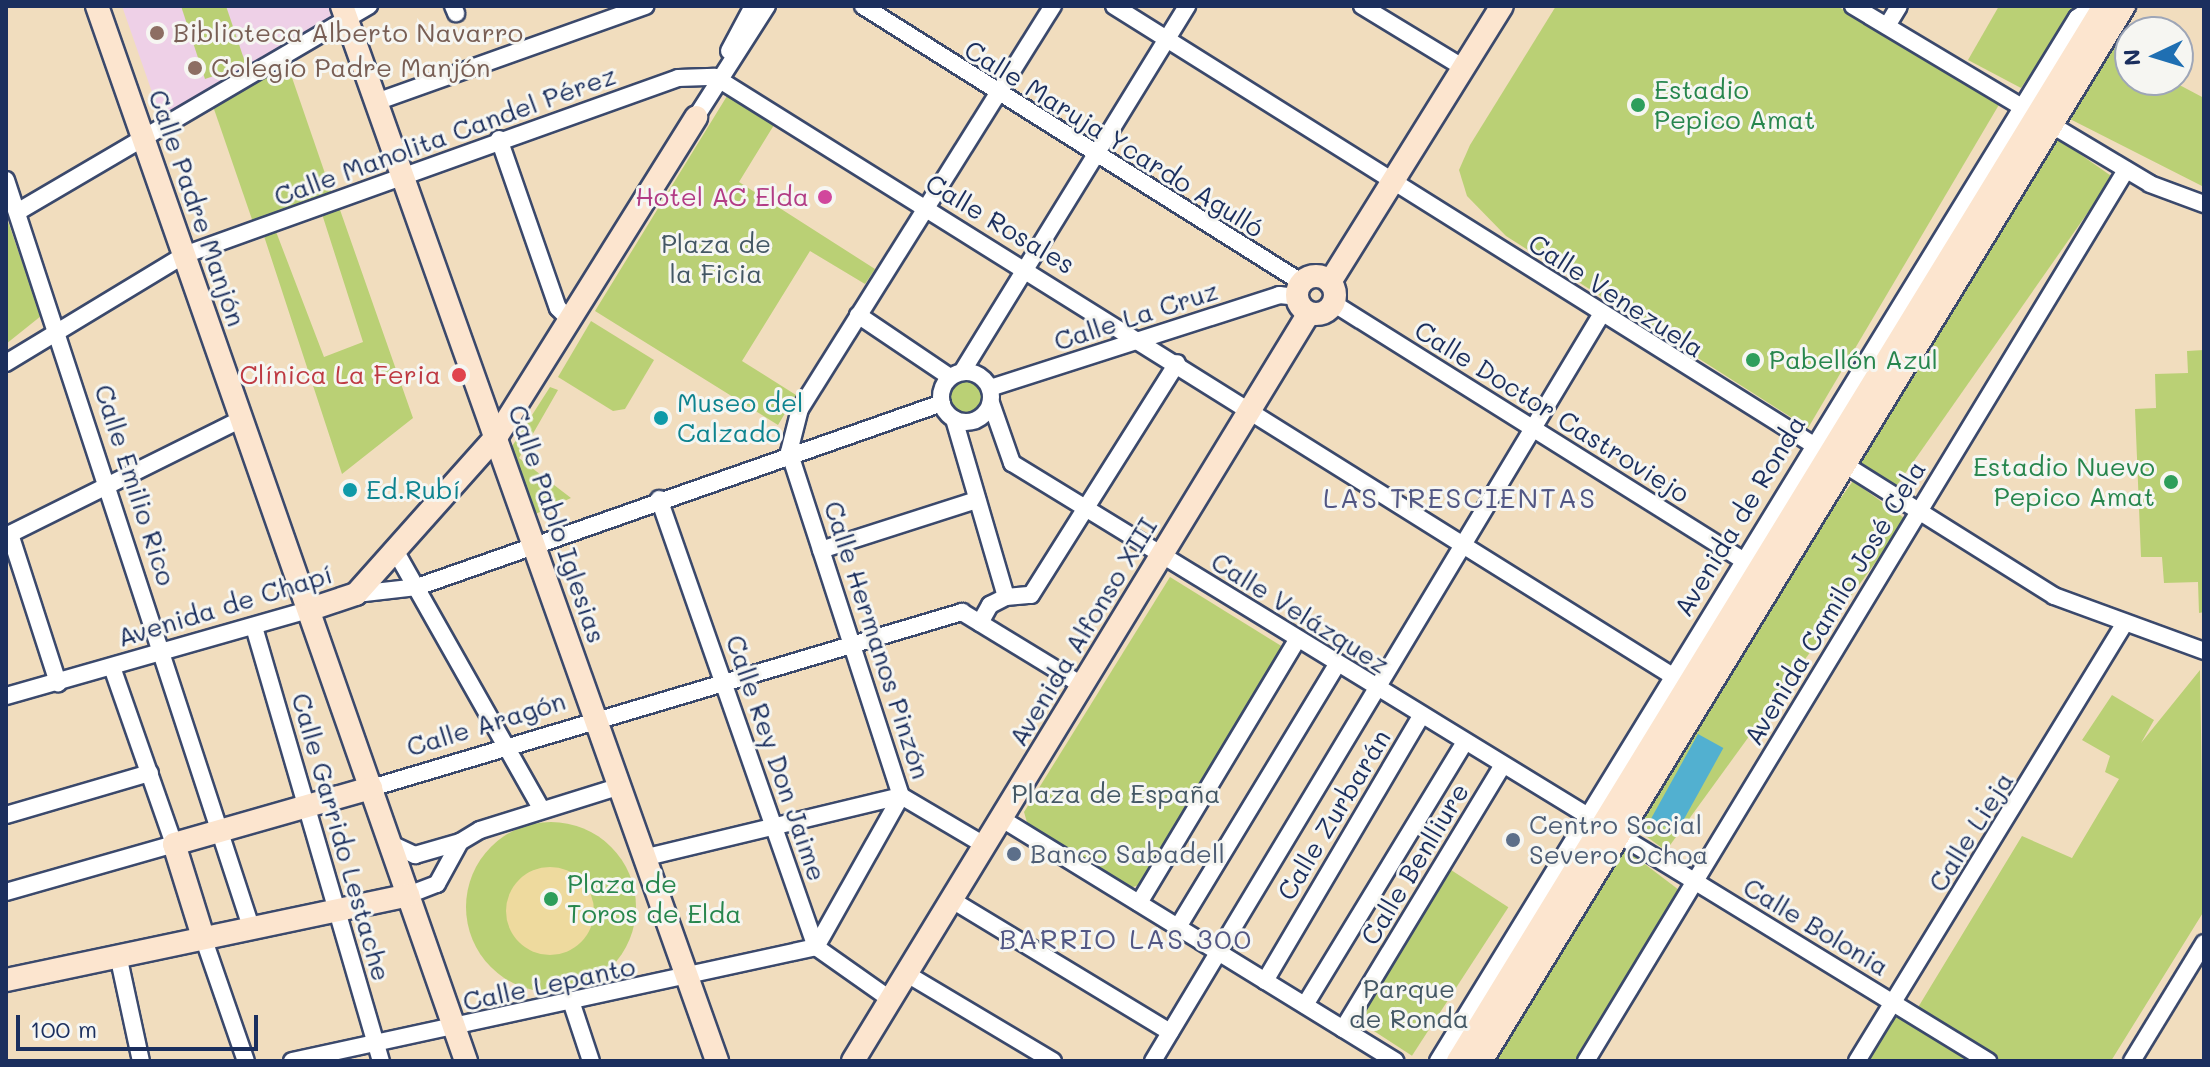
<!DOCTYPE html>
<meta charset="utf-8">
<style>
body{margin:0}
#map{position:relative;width:2210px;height:1067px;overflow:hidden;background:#f1ddbe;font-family:Mali,sans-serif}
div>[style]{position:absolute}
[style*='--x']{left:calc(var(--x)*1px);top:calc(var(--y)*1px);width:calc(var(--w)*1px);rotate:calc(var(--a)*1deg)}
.built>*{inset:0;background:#eed0e7}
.green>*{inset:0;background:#bad075;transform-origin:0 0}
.round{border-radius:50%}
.sand>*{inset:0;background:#eeda9e}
.water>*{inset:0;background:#52b0d0;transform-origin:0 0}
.roads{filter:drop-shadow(2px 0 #3b496c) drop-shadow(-2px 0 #3b496c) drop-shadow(0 2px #3b496c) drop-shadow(0 -2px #3b496c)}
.street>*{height:16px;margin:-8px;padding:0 8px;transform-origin:8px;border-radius:8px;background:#fff}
.street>.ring{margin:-8px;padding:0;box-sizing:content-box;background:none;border:16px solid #fff;border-radius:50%}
.secondary>*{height:22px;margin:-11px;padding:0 11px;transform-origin:11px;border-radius:11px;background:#fce5cf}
.secondary>.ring{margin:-11px;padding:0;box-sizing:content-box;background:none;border:22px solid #fce5cf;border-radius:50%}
.dots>*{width:22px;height:22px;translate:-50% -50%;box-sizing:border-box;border:4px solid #f6f6f2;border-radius:50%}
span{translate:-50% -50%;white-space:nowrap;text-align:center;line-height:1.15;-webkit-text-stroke:6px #f6f6f2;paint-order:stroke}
.education-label{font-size:26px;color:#785e54}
.left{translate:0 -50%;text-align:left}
.leisure-label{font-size:26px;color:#27864d}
.right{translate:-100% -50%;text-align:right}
.street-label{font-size:26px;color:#1b2f5e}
.hotel-label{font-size:26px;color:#b23c85}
.park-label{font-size:26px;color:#435764}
.health-label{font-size:26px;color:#be3a42}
.culture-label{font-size:26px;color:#0d838f}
.service-label{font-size:26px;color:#4e5e75}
.neighbourhood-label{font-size:28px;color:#525784;letter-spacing:2px}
.frame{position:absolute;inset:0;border:8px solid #1b2f5e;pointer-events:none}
.north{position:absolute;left:2114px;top:16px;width:80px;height:80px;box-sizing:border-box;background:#f6f6f2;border:2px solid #9ea6b7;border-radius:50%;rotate:266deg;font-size:22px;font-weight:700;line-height:32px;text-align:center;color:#1b2f5e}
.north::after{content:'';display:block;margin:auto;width:28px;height:36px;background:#1f6fb2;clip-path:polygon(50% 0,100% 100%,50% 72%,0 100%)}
.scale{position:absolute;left:16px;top:1015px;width:242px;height:36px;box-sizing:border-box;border:4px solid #1b2f5e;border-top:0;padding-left:10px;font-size:24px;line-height:28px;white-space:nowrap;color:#1b2f5e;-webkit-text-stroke:6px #f6f6f2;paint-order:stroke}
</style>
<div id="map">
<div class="built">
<div style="clip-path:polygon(122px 6px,328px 6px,331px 17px,161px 118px)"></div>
</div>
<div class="green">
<div style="clip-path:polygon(181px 6px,226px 6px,246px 65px,205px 79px)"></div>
<div style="clip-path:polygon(1556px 6px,1837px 6px,2000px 103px,1808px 428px,1506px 236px,1467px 196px,1459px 170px,1470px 145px)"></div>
<div style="clip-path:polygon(1999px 6px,2076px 6px,2021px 88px,1968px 60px)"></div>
<div style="clip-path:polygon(2121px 37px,2130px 45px,2130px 80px,2170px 80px,2204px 98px,2204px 187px,2066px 117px)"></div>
<div style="left:288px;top:66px;width:134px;height:84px;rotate:71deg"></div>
<div style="clip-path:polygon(727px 96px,774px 125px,739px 182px,875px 269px,865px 284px,810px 251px,742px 361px,796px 395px,778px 425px,595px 311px)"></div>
<div style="left:2057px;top:138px;width:68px;height:378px;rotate:35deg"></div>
<div style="clip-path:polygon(339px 207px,413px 418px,342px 474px,263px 233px,275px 229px,324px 357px,363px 342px,322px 214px)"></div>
<div style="clip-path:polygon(6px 216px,41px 316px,6px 344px)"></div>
<div style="clip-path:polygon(591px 321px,654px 360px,625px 409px,613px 411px,558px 377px)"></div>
<div style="clip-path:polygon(2204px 350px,2204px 612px,2199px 613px,2198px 582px,2164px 583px,2162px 557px,2141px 557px,2135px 409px,2156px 408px,2155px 374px,2188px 373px,2187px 351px)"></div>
<div class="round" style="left:949px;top:380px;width:34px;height:34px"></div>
<div style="clip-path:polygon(550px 387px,558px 390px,519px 458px,571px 498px,531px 516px,509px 451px)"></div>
<div style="left:1853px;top:481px;width:66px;height:409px;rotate:36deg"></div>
<div style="clip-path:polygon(1170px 577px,1283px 647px,1142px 884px,1130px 888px,1028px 826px,1024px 812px)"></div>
<div style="clip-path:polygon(2200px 670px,2204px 911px,2111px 1061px,1857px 1061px,1892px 1002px,1914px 1014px,2022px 836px,2072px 858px,2119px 779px,2105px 772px,2110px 756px,2082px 740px,2112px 695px,2154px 720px,2141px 743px)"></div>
<div class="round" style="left:466px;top:822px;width:170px;height:170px"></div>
<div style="clip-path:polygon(1625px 849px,1679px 890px,1575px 1061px,1492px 1061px)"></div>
<div style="left:1448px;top:868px;width:72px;height:177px;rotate:33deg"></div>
</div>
<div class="sand">
<div class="round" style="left:506px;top:867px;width:88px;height:88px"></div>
</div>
<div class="water">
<div style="left:1698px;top:734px;width:29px;height:97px;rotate:29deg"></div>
</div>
<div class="roads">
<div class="street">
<div style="--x:453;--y:6;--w:8;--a:67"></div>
<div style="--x:863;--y:6;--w:518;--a:32.22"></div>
<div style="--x:1114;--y:6;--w:1110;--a:32.11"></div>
<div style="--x:2054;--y:596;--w:160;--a:20.1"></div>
<div style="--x:1362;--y:6;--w:119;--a:31.3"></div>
<div style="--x:1853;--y:6;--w:346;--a:30.9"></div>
<div style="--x:2150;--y:184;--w:58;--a:20.3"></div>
<div style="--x:1887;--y:26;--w:23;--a:-59"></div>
<div style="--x:729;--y:51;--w:51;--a:-61.9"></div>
<div style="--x:376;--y:102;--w:286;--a:-19.6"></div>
<div style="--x:696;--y:117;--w:132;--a:-57.4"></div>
<div style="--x:499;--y:139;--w:179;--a:70.8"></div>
<div style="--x:558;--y:308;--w:18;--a:45"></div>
<div style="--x:6;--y:180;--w:786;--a:71.84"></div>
<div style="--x:19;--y:211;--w:406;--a:-30.4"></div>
<div style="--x:1333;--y:303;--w:486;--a:32.1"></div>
<div style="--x:858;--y:315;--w:111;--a:34"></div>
<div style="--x:6;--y:363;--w:208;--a:-31.2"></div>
<div style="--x:184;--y:255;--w:525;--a:-19.71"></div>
<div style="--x:678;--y:78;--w:37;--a:-2"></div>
<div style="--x:715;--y:77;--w:1131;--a:32.03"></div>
<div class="ring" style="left:941px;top:372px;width:34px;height:34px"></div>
<div style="--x:962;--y:372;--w:430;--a:-58.4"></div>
<div style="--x:990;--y:388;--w:304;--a:-17.8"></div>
<div style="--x:1279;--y:295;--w:18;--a:6"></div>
<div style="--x:991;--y:403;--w:64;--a:70.7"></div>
<div style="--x:1012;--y:463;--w:1145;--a:31.5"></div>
<div style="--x:954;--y:419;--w:185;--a:73.7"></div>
<div style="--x:659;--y:499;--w:475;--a:70.7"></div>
<div style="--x:816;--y:947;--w:92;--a:35.2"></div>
<div style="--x:10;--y:534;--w:157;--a:72.1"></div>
<div style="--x:6;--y:536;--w:261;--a:-26.4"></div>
<div style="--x:821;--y:550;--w:164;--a:-17.8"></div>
<div style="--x:396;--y:552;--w:294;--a:60.5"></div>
<div style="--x:356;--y:594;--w:61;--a:-6.5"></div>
<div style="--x:417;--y:587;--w:556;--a:-19.31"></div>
<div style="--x:1006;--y:597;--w:25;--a:-5"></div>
<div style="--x:1031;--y:595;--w:274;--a:-57.8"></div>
<div style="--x:980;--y:623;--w:21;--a:-61"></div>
<div style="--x:990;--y:605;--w:18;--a:-27"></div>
<div style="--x:254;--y:627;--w:452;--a:73.7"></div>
<div style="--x:6;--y:696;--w:317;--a:-15.9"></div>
<div style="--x:371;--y:788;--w:617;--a:-16.58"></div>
<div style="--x:962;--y:612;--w:142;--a:31.4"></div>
<div style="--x:6;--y:815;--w:150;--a:-16.3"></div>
<div style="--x:1002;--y:819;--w:462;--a:31.6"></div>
<div style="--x:389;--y:843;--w:29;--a:25"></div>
<div style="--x:415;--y:855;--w:47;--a:-16.1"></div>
<div style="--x:986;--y:846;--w:99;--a:-149.5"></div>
<div style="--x:901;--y:796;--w:362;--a:-108"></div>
<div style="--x:789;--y:452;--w:44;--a:-75.7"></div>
<div style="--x:800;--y:409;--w:476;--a:-57.9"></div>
<div style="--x:647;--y:857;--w:261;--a:-13.5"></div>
<div style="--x:6;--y:892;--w:175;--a:-15.9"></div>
<div style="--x:174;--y:844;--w:184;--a:-109.3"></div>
<div style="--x:408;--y:895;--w:31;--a:-21"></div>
<div style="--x:437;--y:884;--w:48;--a:-61.3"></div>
<div style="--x:460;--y:842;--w:23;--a:-31"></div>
<div style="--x:480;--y:830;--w:147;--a:-17.4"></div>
<div style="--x:952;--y:900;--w:255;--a:31.2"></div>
<div style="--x:1139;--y:903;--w:307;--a:-59"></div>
<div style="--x:1178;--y:927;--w:307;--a:-58.8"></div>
<div style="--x:203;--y:937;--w:131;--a:70.9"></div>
<div style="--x:118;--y:955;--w:108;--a:77.8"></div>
<div style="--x:907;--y:974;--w:170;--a:30.8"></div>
<div style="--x:1265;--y:981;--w:308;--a:-59.5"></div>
<div style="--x:572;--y:1004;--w:60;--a:71.6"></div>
<div style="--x:1305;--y:1005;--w:306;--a:-58.7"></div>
<div style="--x:1343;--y:1029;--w:307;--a:-58.8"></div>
<div style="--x:292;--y:1061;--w:536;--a:-12.27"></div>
<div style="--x:816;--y:947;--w:173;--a:-60.6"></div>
<div style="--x:1153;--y:1061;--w:870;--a:-59.01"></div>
<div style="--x:1438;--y:1061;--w:1223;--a:-58.51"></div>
<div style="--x:2077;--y:18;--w:22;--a:-34"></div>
<div style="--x:1586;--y:1061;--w:1042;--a:-58.78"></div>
<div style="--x:1857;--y:1061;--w:510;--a:-58.55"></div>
<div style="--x:2132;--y:1061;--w:138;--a:-58.6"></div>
</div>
<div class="secondary">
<div style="--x:97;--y:6;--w:1118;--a:70.72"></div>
<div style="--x:342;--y:6;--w:1120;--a:70.43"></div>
<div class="ring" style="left:1297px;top:276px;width:16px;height:16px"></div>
<div style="--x:1330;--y:282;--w:325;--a:-58.1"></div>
<div style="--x:311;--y:609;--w:47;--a:-18.4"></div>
<div style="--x:356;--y:594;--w:212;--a:-48.3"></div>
<div style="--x:497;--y:436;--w:376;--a:-58"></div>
<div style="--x:203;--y:937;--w:97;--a:-107.3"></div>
<div style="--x:174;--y:844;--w:205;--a:-15.9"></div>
<div style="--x:6;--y:980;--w:411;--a:-11.9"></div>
<div style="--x:853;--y:1061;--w:876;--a:-58.63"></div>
<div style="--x:1458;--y:1061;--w:1237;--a:-58.52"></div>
<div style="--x:1481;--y:1061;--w:1236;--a:-58.64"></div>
</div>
</div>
<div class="dots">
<div style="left:157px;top:33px;background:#8d6e63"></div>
<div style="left:195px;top:68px;background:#8d6e63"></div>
<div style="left:1638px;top:105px;background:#2e9e5b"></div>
<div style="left:825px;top:197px;background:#d1479c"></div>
<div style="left:1753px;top:360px;background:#2e9e5b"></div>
<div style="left:459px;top:375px;background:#e0444e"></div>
<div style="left:661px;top:418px;background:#0f9aa8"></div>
<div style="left:2171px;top:482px;background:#2e9e5b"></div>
<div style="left:350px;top:490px;background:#0f9aa8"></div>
<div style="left:1513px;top:840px;background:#5c6f8a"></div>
<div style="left:1014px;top:854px;background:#5c6f8a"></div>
<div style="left:551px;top:899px;background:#2e9e5b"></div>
</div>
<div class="education-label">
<span class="left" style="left:173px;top:33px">Biblioteca Alberto Navarro</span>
<span class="left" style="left:211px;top:68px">Colegio Padre Manjón</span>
</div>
<div class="leisure-label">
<span class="left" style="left:1654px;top:105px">Estadio<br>Pepico Amat</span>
<span class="left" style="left:1769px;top:360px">Pabellón Azul</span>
<span class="right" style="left:2155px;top:482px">Estadio Nuevo<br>Pepico Amat</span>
<span class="left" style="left:567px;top:899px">Plaza de<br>Toros de Elda</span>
</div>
<div class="street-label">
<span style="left:445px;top:136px;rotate:-20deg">Calle Manolita Candel Pérez</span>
<span style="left:1114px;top:139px;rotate:32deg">Calle Maruja Ycardo Agulló</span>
<span style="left:197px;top:208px;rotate:71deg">Calle Padre Manjón</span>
<span style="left:1000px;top:224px;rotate:31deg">Calle Rosales</span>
<span style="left:1616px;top:296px;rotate:33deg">Calle Venezuela</span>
<span style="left:1136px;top:316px;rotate:-18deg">Calle La Cruz</span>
<span style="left:1552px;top:412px;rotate:32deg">Calle Doctor Castroviejo</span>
<span style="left:135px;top:485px;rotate:72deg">Calle Emilio Rico</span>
<span style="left:1740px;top:516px;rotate:-59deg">Avenida de Ronda</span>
<span style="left:557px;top:524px;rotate:71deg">Calle Pablo Iglesias</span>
<span style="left:1835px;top:603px;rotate:-59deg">Avenida Camilo José Cela</span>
<span style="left:225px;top:606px;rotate:-17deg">Avenida de Chapí</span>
<span style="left:1300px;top:613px;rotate:32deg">Calle Velázquez</span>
<span style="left:1083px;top:632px;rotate:-59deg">Avenida Alfonso XIII</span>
<span style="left:877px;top:640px;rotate:72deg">Calle Hermanos Pinzón</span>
<span style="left:486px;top:724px;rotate:-17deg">Calle Aragón</span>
<span style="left:776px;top:758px;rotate:71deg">Calle Rey Don Jaime</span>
<span style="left:1334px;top:815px;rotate:-59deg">Calle Zurbarán</span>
<span style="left:1971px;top:832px;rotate:-58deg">Calle Lieja</span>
<span style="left:341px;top:837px;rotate:74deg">Calle Garrido Lestache</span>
<span style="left:1415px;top:864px;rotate:-59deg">Calle Benlliure</span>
<span style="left:1816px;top:927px;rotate:31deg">Calle Bolonia</span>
<span style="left:549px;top:984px;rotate:-12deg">Calle Lepanto</span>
</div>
<div class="hotel-label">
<span class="right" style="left:809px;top:197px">Hotel AC Elda</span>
</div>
<div class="park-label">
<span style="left:716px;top:259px">Plaza de<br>la Ficia</span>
<span style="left:1116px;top:794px">Plaza de España</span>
<span style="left:1409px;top:1004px">Parque<br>de Ronda</span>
</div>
<div class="health-label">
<span class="right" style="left:441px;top:375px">Clínica La Feria</span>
</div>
<div class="culture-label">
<span class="left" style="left:677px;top:418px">Museo del<br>Calzado</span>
<span class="left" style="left:366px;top:490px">Ed.Rubí</span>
</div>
<div class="service-label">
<span class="left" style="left:1529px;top:840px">Centro Social<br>Severo Ochoa</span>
<span class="left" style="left:1030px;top:854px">Banco Sabadell</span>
</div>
<div class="neighbourhood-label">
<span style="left:1460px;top:497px">LAS TRESCIENTAS</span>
<span style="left:1126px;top:938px">BARRIO LAS 300</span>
</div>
<div class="frame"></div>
<div class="north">N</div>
<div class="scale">100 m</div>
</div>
